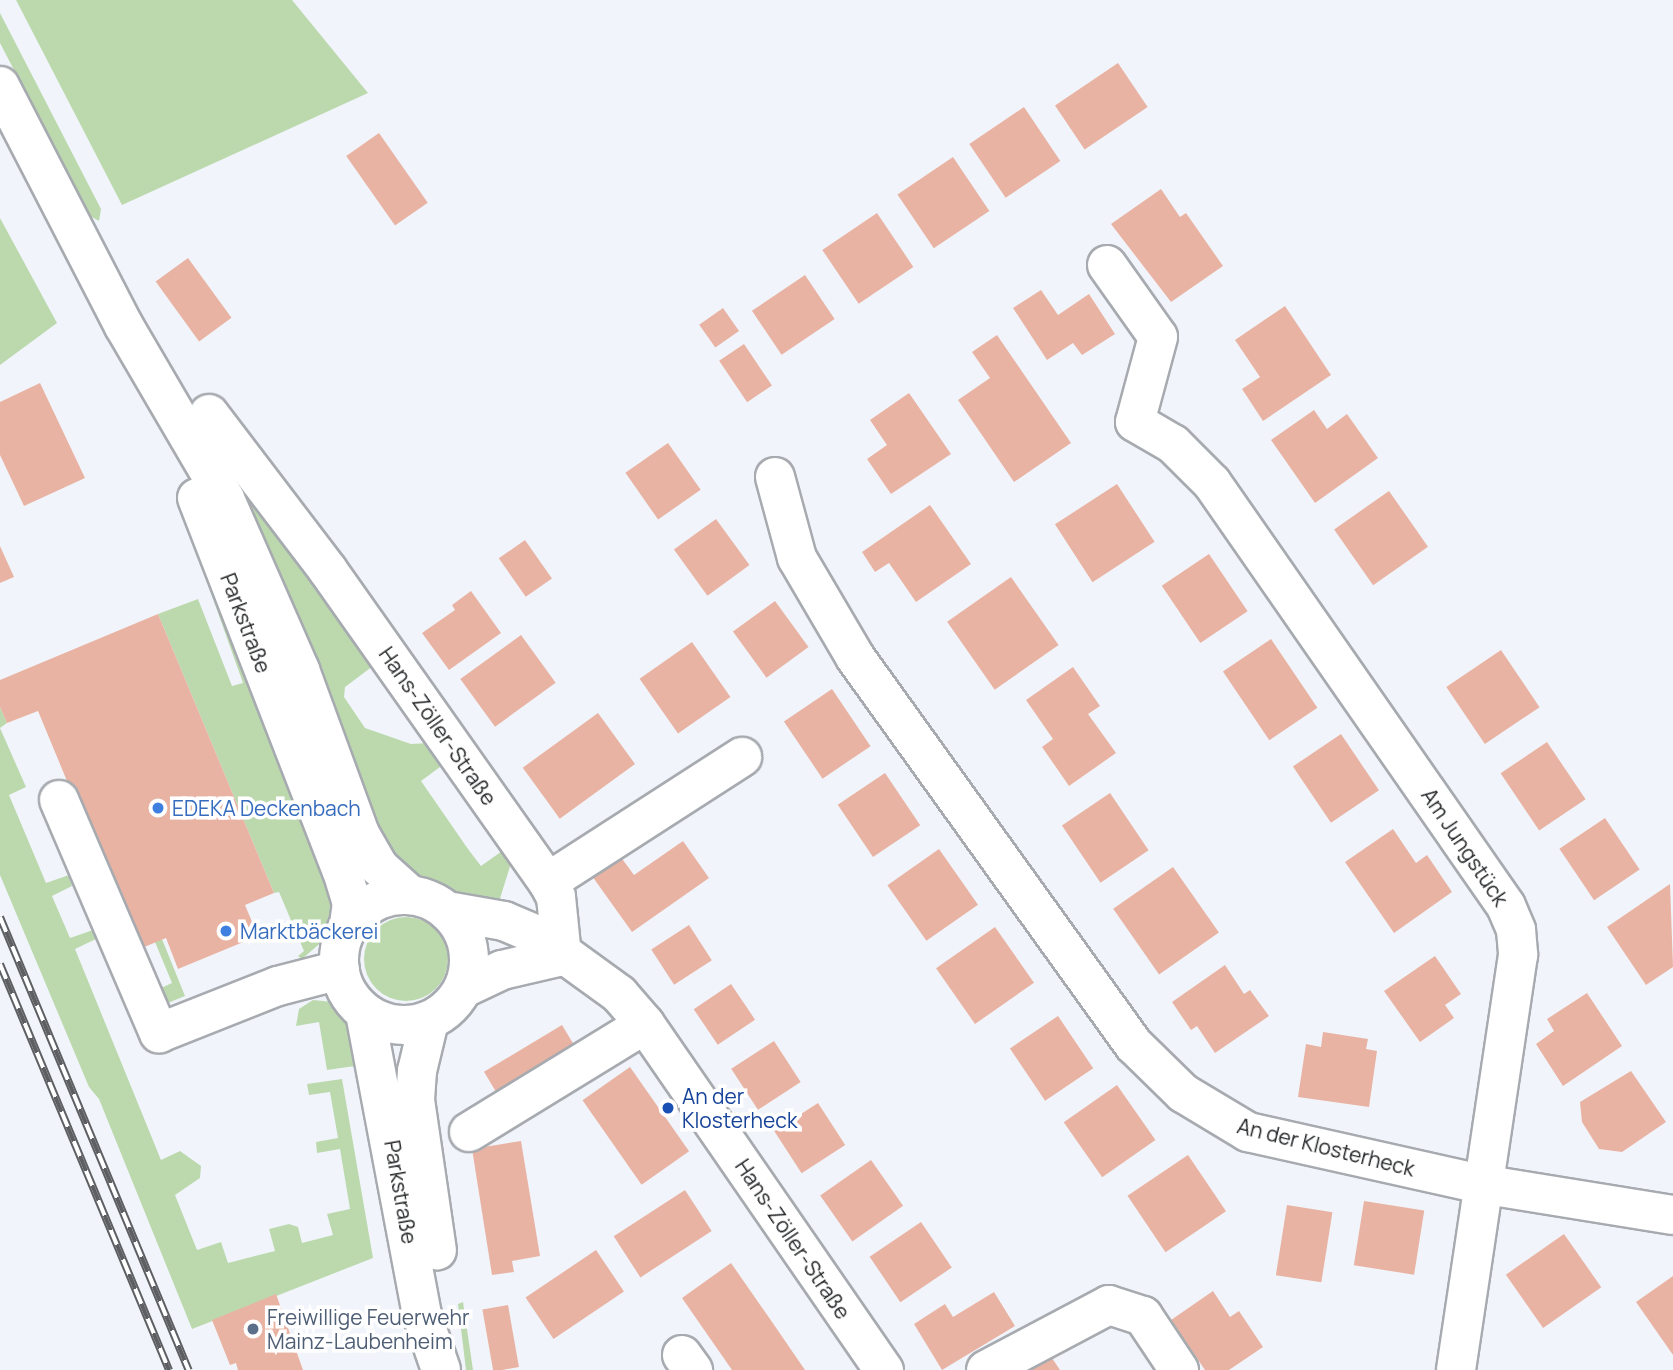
<!DOCTYPE html>
<meta charset="utf-8">
<style>
body{margin:0}
#map{position:relative;width:1673px;height:1370px;overflow:hidden;background:#f1f5fb;font-family:Manrope,sans-serif}
div>[style]{position:absolute}
[style*='--x']{left:calc(var(--x)*1px);top:calc(var(--y)*1px);width:calc(var(--w)*1px);rotate:calc(var(--a)*1deg)}
.green>*{inset:0;background:#bcd9ae}
.round{border-radius:50%}
.building>*{inset:0;background:#e9b3a3;transform-origin:0 0}
.roads{filter:drop-shadow(2px 0 #a7abb0) drop-shadow(-2px 0 #a7abb0) drop-shadow(0 2px #a7abb0) drop-shadow(0 -2px #a7abb0)}
.minor>*{height:38px;margin:-19px;padding:0 19px;transform-origin:19px;border-radius:19px;background:#fff}
.major>*{height:38px;margin:-19px;padding:0 19px;transform-origin:19px;border-radius:19px;background:#fff}
.major>.ring{margin:-19px;padding:0;box-sizing:content-box;background:none;border:38px solid #fff;border-radius:50%}
.rail>*{height:8px;margin-top:-4px;transform-origin:0;background:repeating-linear-gradient(90deg,#fff 0 16px,#5d5f62 0 32px);box-sizing:border-box;border-block:2px solid #5d5f62}
.dots>*{width:19px;height:19px;translate:-50% -50%;box-sizing:border-box;border:4px solid #fff;border-radius:50%}
span{translate:-50% -50%;white-space:nowrap;text-align:center;line-height:1.15;-webkit-text-stroke:7px #fff;paint-order:stroke}
.street-label{font-size:21px;color:#242628}
.shop-label{font-size:21px;color:#366cbe}
.left{translate:0 -50%;text-align:left}
.transit-label{font-size:21px;color:#164399}
.service-label{font-size:21px;color:#4e5e75}
</style>
<div id="map">
<div class="green">
<div style="clip-path:polygon(16px 0,292px 0,368px 93px,122px 205px)"></div>
<div style="clip-path:polygon(0 13px,101px 209px,99px 221px,90px 216px,0 43px)"></div>
<div style="clip-path:polygon(0 218px,57px 323px,0 365px)"></div>
<div style="clip-path:polygon(231px 483px,243px 483px,373px 666px,345px 687px,344px 697px,365px 728px,411px 744px,429px 743px,444px 764px,421px 781px,468px 849px,481px 866px,505px 849px,512px 860px,497px 908px,421px 882px,381px 844px)"></div>
<div style="clip-path:polygon(196px 539px,337px 879px,332px 933px,302px 959px,298px 956px,304px 951px,279px 892px,274px 893px,158px 614px,198px 599px,232px 686px,243px 683px,192px 540px)"></div>
<div style="clip-path:polygon(0 707px,7px 723px,0 728px,26px 787px,9px 795px,46px 883px,69px 875px,72px 886px,52px 896px,70px 938px,93px 930px,96px 939px,75px 949px,161px 1160px,180px 1151px,201px 1166px,200px 1178px,175px 1195px,197px 1250px,221px 1242px,228px 1263px,275px 1251px,269px 1229px,289px 1224px,298px 1227px,302px 1243px,333px 1235px,327px 1214px,350px 1209px,340px 1149px,317px 1153px,316px 1142px,338px 1138px,330px 1092px,309px 1095px,307px 1084px,342px 1079px,373px 1258px,192px 1329px,99px 1099px,89px 1087px,0 875px)"></div>
<div class="round" style="left:364px;top:917px;width:84px;height:84px"></div>
<div style="clip-path:polygon(162px 939px,185px 996px,158px 1007px,152px 992px,172px 983px,155px 942px)"></div>
<div style="clip-path:polygon(313px 1000px,333px 1002px,346px 1010px,369px 1064px,327px 1070px,319px 1022px,296px 1026px,299px 1009px)"></div>
<div style="clip-path:polygon(463px 1302px,473px 1370px,466px 1370px,458px 1304px)"></div>
</div>
<div class="building">
<div style="left:1118px;top:63px;width:53px;height:76px;rotate:56deg"></div>
<div style="left:1024px;top:107px;width:65px;height:66px;rotate:56deg"></div>
<div style="left:379px;top:133px;width:85px;height:40px;rotate:55deg"></div>
<div style="left:953px;top:157px;width:65px;height:67px;rotate:56deg"></div>
<div style="clip-path:polygon(1161px 189px,1180px 217px,1186px 213px,1223px 266px,1171px 302px,1111px 224px)"></div>
<div style="left:877px;top:213px;width:65px;height:66px;rotate:56deg"></div>
<div style="left:188px;top:258px;width:74px;height:40px;rotate:54deg"></div>
<div style="left:805px;top:275px;width:53px;height:64px;rotate:56deg"></div>
<div style="clip-path:polygon(1041px 290px,1058px 315px,1089px 294px,1115px 334px,1082px 355px,1073px 343px,1047px 360px,1013px 308px)"></div>
<div style="clip-path:polygon(1285px 306px,1331px 375px,1263px 421px,1242px 389px,1260px 377px,1235px 340px)"></div>
<div style="left:723px;top:308px;width:28px;height:29px;rotate:55deg"></div>
<div style="clip-path:polygon(997px 335px,1071px 443px,1014px 482px,958px 400px,990px 378px,972px 352px)"></div>
<div style="left:744px;top:344px;width:50px;height:30px;rotate:56deg"></div>
<div style="clip-path:polygon(40px 383px,85px 478px,24px 506px,0 455px,0 402px)"></div>
<div style="clip-path:polygon(909px 393px,951px 454px,891px 494px,867px 459px,887px 445px,870px 420px)"></div>
<div style="clip-path:polygon(1314px 410px,1327px 429px,1347px 414px,1378px 458px,1315px 503px,1271px 440px)"></div>
<div style="left:668px;top:443px;width:57px;height:52px;rotate:55deg"></div>
<div style="left:1117px;top:484px;width:69px;height:74px;rotate:57deg"></div>
<div style="left:1389px;top:491px;width:68px;height:67px;rotate:55deg"></div>
<div style="clip-path:polygon(930px 505px,971px 564px,916px 602px,889px 563px,875px 572px,862px 552px)"></div>
<div style="left:716px;top:519px;width:57px;height:52px;rotate:54deg"></div>
<div style="left:525px;top:540px;width:47px;height:32px;rotate:55deg"></div>
<div style="clip-path:polygon(0 546px,14px 577px,0 583px)"></div>
<div style="left:1209px;top:554px;width:69px;height:57px;rotate:56deg"></div>
<div style="left:1011px;top:577px;width:83px;height:78px;rotate:55deg"></div>
<div style="clip-path:polygon(471px 591px,501px 633px,449px 670px,422px 633px,455px 610px,452px 605px)"></div>
<div style="left:775px;top:601px;width:57px;height:52px;rotate:54deg"></div>
<div style="clip-path:polygon(158px 614px,274px 893px,245px 905px,258px 936px,178px 969px,166px 938px,137px 950px,38px 711px,7px 723px,0 707px,0 680px)"></div>
<div style="left:521px;top:635px;width:59px;height:75px;rotate:54deg"></div>
<div style="left:1271px;top:639px;width:83px;height:58px;rotate:56deg"></div>
<div style="left:692px;top:642px;width:67px;height:64px;rotate:55deg"></div>
<div style="left:1501px;top:650px;width:69px;height:66px;rotate:56deg"></div>
<div style="clip-path:polygon(1073px 667px,1100px 706px,1088px 714px,1116px 753px,1069px 786px,1042px 747px,1053px 739px,1026px 700px)"></div>
<div style="left:832px;top:689px;width:69px;height:58px;rotate:56deg"></div>
<div style="left:598px;top:713px;width:63px;height:93px;rotate:54deg"></div>
<div style="left:1341px;top:734px;width:68px;height:58px;rotate:56deg"></div>
<div style="left:1547px;top:742px;width:69px;height:56px;rotate:56deg"></div>
<div style="left:885px;top:773px;width:63px;height:57px;rotate:56deg"></div>
<div style="left:1110px;top:793px;width:69px;height:58px;rotate:56deg"></div>
<div style="left:1605px;top:818px;width:62px;height:55px;rotate:56deg"></div>
<div style="clip-path:polygon(1393px 829px,1416px 863px,1427px 855px,1452px 892px,1394px 933px,1345px 862px)"></div>
<div style="clip-path:polygon(683px 841px,709px 878px,632px 932px,592px 876px,620px 856px,634px 875px)"></div>
<div style="left:939px;top:849px;width:68px;height:63px;rotate:55deg"></div>
<div style="left:1173px;top:867px;width:80px;height:73px;rotate:55deg"></div>
<div style="clip-path:polygon(1670px 884px,1673px 967px,1646px 985px,1607px 927px)"></div>
<div style="left:689px;top:925px;width:42px;height:45px;rotate:57deg"></div>
<div style="left:995px;top:927px;width:68px;height:72px;rotate:55deg"></div>
<div style="clip-path:polygon(1435px 956px,1461px 994px,1445px 1005px,1454px 1018px,1420px 1042px,1384px 991px)"></div>
<div style="clip-path:polygon(1225px 965px,1244px 994px,1250px 990px,1269px 1016px,1215px 1053px,1197px 1026px,1191px 1030px,1172px 1002px)"></div>
<div style="left:731px;top:984px;width:43px;height:45px;rotate:56deg"></div>
<div style="clip-path:polygon(1587px 993px,1622px 1046px,1563px 1086px,1536px 1044px,1554px 1031px,1547px 1019px)"></div>
<div style="left:1058px;top:1016px;width:63px;height:58px;rotate:56deg"></div>
<div style="left:562px;top:1025px;width:29px;height:91px;rotate:59deg"></div>
<div style="clip-path:polygon(1323px 1032px,1368px 1039px,1366px 1049px,1377px 1051px,1369px 1107px,1298px 1097px,1306px 1044px,1321px 1047px)"></div>
<div style="left:774px;top:1041px;width:49px;height:51px;rotate:57deg"></div>
<div style="left:630px;top:1067px;width:103px;height:58px;rotate:55deg"></div>
<div style="clip-path:polygon(1631px 1071px,1666px 1122px,1622px 1152px,1599px 1149px,1582px 1122px,1580px 1102px)"></div>
<div style="left:1117px;top:1085px;width:67px;height:65px;rotate:55deg"></div>
<div style="left:818px;top:1103px;width:50px;height:52px;rotate:57deg"></div>
<div style="clip-path:polygon(521px 1141px,540px 1256px,512px 1261px,514px 1272px,492px 1275px,472px 1149px)"></div>
<div style="left:1188px;top:1155px;width:68px;height:73px;rotate:56deg"></div>
<div style="left:871px;top:1160px;width:56px;height:62px;rotate:55deg"></div>
<div style="left:685px;top:1190px;width:49px;height:85px;rotate:57deg"></div>
<div style="left:1364px;top:1201px;width:61px;height:65px;rotate:9deg"></div>
<div style="left:1287px;top:1205px;width:46px;height:71px;rotate:9deg"></div>
<div style="left:921px;top:1222px;width:55px;height:62px;rotate:56deg"></div>
<div style="left:1564px;top:1234px;width:65px;height:71px;rotate:55deg"></div>
<div style="left:596px;top:1250px;width:50px;height:85px;rotate:56deg"></div>
<div style="clip-path:polygon(731px 1263px,770px 1319px,805px 1370px,732px 1370px,682px 1298px)"></div>
<div style="clip-path:polygon(1673px 1276px,1673px 1355px,1636px 1302px)"></div>
<div style="clip-path:polygon(1213px 1291px,1230px 1317px,1239px 1311px,1263px 1347px,1229px 1370px,1205px 1370px,1171px 1320px)"></div>
<div style="clip-path:polygon(994px 1292px,1015px 1326px,942px 1370px,914px 1324px,945px 1304px,953px 1317px)"></div>
<div style="clip-path:polygon(276px 1294px,303px 1370px,238px 1370px,236px 1363px,230px 1365px,212px 1320px)"></div>
<div style="left:508px;top:1305px;width:63px;height:26px;rotate:80deg"></div>
<div style="clip-path:polygon(1050px 1355px,1060px 1370px,1029px 1370px)"></div>
</div>
<div class="roads">
<div class="minor">
<div style="--x:1107;--y:265;--w:88;--a:54.7"></div>
<div style="--x:1158;--y:337;--w:88;--a:105.1"></div>
<div style="--x:1135;--y:422;--w:44;--a:30.1"></div>
<div style="--x:1173;--y:444;--w:55;--a:45"></div>
<div style="--x:1212;--y:483;--w:515;--a:55.2"></div>
<div style="--x:1506;--y:906;--w:26;--a:67"></div>
<div style="--x:1516;--y:930;--w:25;--a:85"></div>
<div style="--x:1518;--y:955;--w:420;--a:98.5"></div>
<div style="--x:209;--y:414;--w:195;--a:52.7"></div>
<div style="--x:327;--y:569;--w:383;--a:54.8"></div>
<div style="--x:548;--y:882;--w:17;--a:62"></div>
<div style="--x:556;--y:897;--w:59;--a:84.2"></div>
<div style="--x:775;--y:477;--w:84;--a:74.8"></div>
<div style="--x:797;--y:558;--w:115;--a:59.6"></div>
<div style="--x:855;--y:657;--w:478;--a:54.3"></div>
<div style="--x:1134;--y:1045;--w:69;--a:44.4"></div>
<div style="--x:1183;--y:1093;--w:76;--a:31"></div>
<div style="--x:1248;--y:1132;--w:239;--a:12.6"></div>
<div style="--x:1481;--y:1184;--w:194;--a:9.2"></div>
<div style="--x:59;--y:800;--w:254;--a:66.8"></div>
<div style="--x:159;--y:1033;--w:128;--a:-21.6"></div>
<div style="--x:278;--y:986;--w:64;--a:-14.5"></div>
<div style="--x:548;--y:882;--w:231;--a:-32.8"></div>
<div style="--x:447;--y:911;--w:58;--a:10"></div>
<div style="--x:504;--y:921;--w:38;--a:23"></div>
<div style="--x:539;--y:936;--w:99;--a:35.9"></div>
<div style="--x:619;--y:994;--w:40;--a:49"></div>
<div style="--x:645;--y:1024;--w:421;--a:55.4"></div>
<div style="--x:464;--y:988;--w:42;--a:-25.3"></div>
<div style="--x:502;--y:970;--w:62;--a:-13.1"></div>
<div style="--x:469;--y:1132;--w:206;--a:-31.5"></div>
<div style="--x:682;--y:1355;--w:19;--a:54"></div>
<div style="--x:986;--y:1370;--w:139;--a:-27.9"></div>
<div style="--x:1109;--y:1305;--w:36;--a:18"></div>
<div style="--x:1143;--y:1316;--w:65;--a:56.3"></div>
</div>
<div class="major">
<div style="--x:0;--y:86;--w:270;--a:62.7"></div>
<div style="--x:124;--y:326;--w:200;--a:59.7"></div>
<div style="--x:225;--y:499;--w:187;--a:66.3"></div>
<div style="--x:300;--y:670;--w:175;--a:69.9"></div>
<div style="--x:360;--y:834;--w:38;--a:60"></div>
<div style="--x:379;--y:867;--w:42;--a:42.1"></div>
<div style="--x:197;--y:498;--w:400;--a:68.8"></div>
<div style="--x:342;--y:871;--w:34;--a:73"></div>
<div style="--x:352;--y:903;--w:22;--a:98"></div>
<div class="ring" style="left:339px;top:895px;width:92px;height:92px"></div>
<div style="--x:365;--y:1013;--w:307;--a:79.3"></div>
<div style="--x:422;--y:1315;--w:58;--a:70.9"></div>
<div style="--x:429;--y:1021;--w:51;--a:103.5"></div>
<div style="--x:417;--y:1071;--w:29;--a:94"></div>
<div style="--x:415;--y:1100;--w:152;--a:81.7"></div>
</div>
</div>
<div class="rail">
<div style="--x:0;--y:917;--w:491;--a:67.4"></div>
<div style="--x:0;--y:964;--w:440;--a:67.4"></div>
</div>
<div class="dots">
<div style="left:158px;top:808px;background:#3f7fe0"></div>
<div style="left:226px;top:931px;background:#3f7fe0"></div>
<div style="left:668px;top:1108px;background:#1a4fb4"></div>
<div style="left:253px;top:1329px;background:#5c6f8a"></div>
</div>
<div class="street-label">
<span style="left:246px;top:623px;rotate:69deg">Parkstraße</span>
<span style="left:438px;top:726px;rotate:55deg">Hans-Zöller-Straße</span>
<span style="left:1465px;top:847px;rotate:56deg">Am Jungstück</span>
<span style="left:1326px;top:1147px;rotate:14deg">An der Klosterheck</span>
<span style="left:401px;top:1192px;rotate:80deg">Parkstraße</span>
<span style="left:793px;top:1239px;rotate:56deg">Hans-Zöller-Straße</span>
</div>
<div class="shop-label">
<span class="left" style="left:172px;top:808px">EDEKA Deckenbach</span>
<span class="left" style="left:240px;top:931px">Marktbäckerei</span>
</div>
<div class="transit-label">
<span class="left" style="left:682px;top:1108px">An der<br>Klosterheck</span>
</div>
<div class="service-label">
<span class="left" style="left:267px;top:1329px">Freiwillige Feuerwehr<br>Mainz-Laubenheim</span>
</div>
</div>
